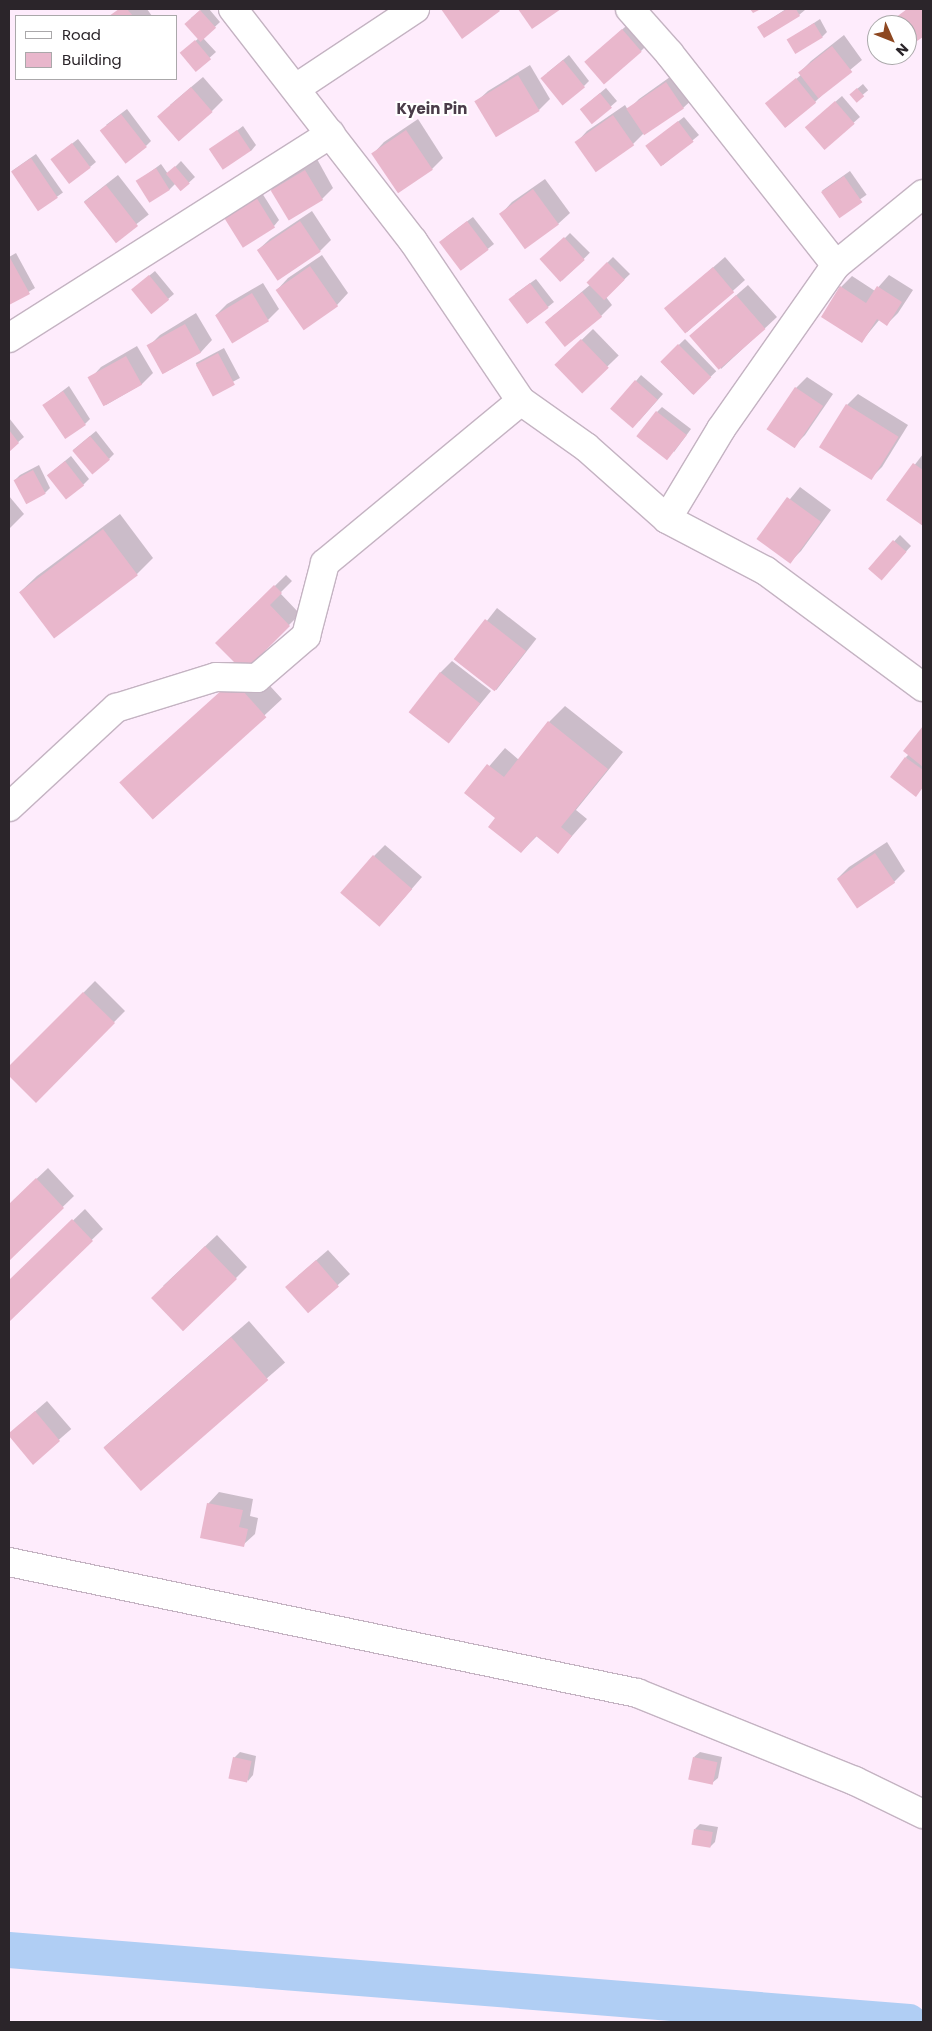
<!DOCTYPE html>
<style>
body{margin:0}
#map{position:relative;width:932px;height:2031px;overflow:hidden;background:#feecfc;font-family:Poppins,sans-serif}
div>[style]{position:absolute}
[style*='--x']{left:calc(var(--x)*1px);top:calc(var(--y)*1px);width:calc(var(--w)*1px);rotate:calc(var(--a)*1deg)}
.shadow>*{inset:0;background:#0003;transform-origin:0 0}
.canal>*{height:36px;margin:-18px;padding:0 18px;transform-origin:18px;border-radius:18px;background:#b0cef4}
.building>*{inset:0;background:#e9b7cc;transform-origin:0 0}
.roads{filter:drop-shadow(1px 0 #c4b3c2) drop-shadow(-1px 0 #c4b3c2) drop-shadow(0 1px #c4b3c2) drop-shadow(0 -1px #c4b3c2)}
.street>*{height:28px;margin:-14px;padding:0 14px;transform-origin:14px;border-radius:14px;background:#fff}
span{translate:-50% -50%;white-space:nowrap;text-align:center;line-height:1.15;-webkit-text-stroke:4px #fff;paint-order:stroke}
.quarter-label{font-size:15px;color:#4a3c49;font-weight:700}
.frame{position:absolute;inset:0;border:10px solid #2b252a;pointer-events:none}
.legend{position:absolute;left:15px;top:15px;width:162px;height:65px;box-sizing:border-box;background:#fff;border:1px solid #aaa8aa;margin:0;padding:6px 9px;list-style:none;font-size:15px;color:#2b252a}
.legend li{display:flex;align-items:center;gap:10px;height:25px}
.legend b{width:25px;border:1px solid #aaa8aa}
.north{position:absolute;left:867px;top:15px;width:50px;height:50px;box-sizing:border-box;background:#fff;border:1px solid #aaa8aa;border-radius:50%;rotate:134deg;font-size:14px;font-weight:700;line-height:20px;text-align:center;color:#2b252a}
.north::after{content:'';display:block;margin:auto;width:18px;height:22px;background:#8e4821;clip-path:polygon(50% 0,100% 100%,50% 72%,0 100%)}
</style>
<div id="map">
<div class="shadow">
<div style="clip-path:polygon(122px 9px,147px 9px,152px 16px,111px 16px)"></div>
<div style="clip-path:polygon(202px 9px,209px 9px,220px 22px,203px 38px,216px 52px,196px 70px,187px 48px,199px 38px,191px 18px)"></div>
<div style="clip-path:polygon(442px 9px,501px 9px,462px 37px)"></div>
<div style="clip-path:polygon(786px 9px,805px 10px,799px 15px,758px 27px)"></div>
<div style="clip-path:polygon(634px 19px,652px 40px,641px 51px,598px 51px)"></div>
<div style="clip-path:polygon(820px 19px,827px 32px,822px 37px,788px 40px)"></div>
<div style="clip-path:polygon(844px 35px,862px 60px,820px 95px,821px 96px,815px 102px,786px 127px,773px 99px,802px 74px,800px 72px,811px 61px)"></div>
<div style="clip-path:polygon(569px 55px,589px 81px,584px 86px,547px 73px)"></div>
<div style="clip-path:polygon(530px 65px,550px 99px,539px 110px,476px 102px,488px 91px)"></div>
<div style="clip-path:polygon(677px 72px,695px 97px,683px 108px,644px 133px,633px 144px,576px 143px,587px 131px,625px 105px,628px 110px,639px 99px)"></div>
<div style="clip-path:polygon(203px 77px,223px 100px,212px 111px,170px 105px)"></div>
<div style="left:863px;top:84px;width:8px;height:16px;rotate:50deg"></div>
<div style="clip-path:polygon(606px 88px,617px 101px,593px 122px,587px 104px)"></div>
<div style="clip-path:polygon(842px 96px,860px 117px,824px 149px,812px 122px)"></div>
<div style="clip-path:polygon(127px 109px,151px 141px,146px 146px,106px 125px)"></div>
<div style="clip-path:polygon(684px 117px,699px 135px,663px 165px,653px 141px)"></div>
<div style="clip-path:polygon(418px 119px,443px 158px,432px 169px,373px 154px,384px 142px)"></div>
<div style="clip-path:polygon(243px 126px,256px 145px,251px 151px,212px 150px)"></div>
<div style="clip-path:polygon(78px 139px,96px 162px,90px 167px,51px 160px)"></div>
<div style="left:36px;top:154px;width:47px;height:29px;rotate:55deg"></div>
<div style="clip-path:polygon(317px 159px,333px 188px,322px 199px,271px 190px,283px 179px)"></div>
<div style="clip-path:polygon(181px 161px,195px 177px,182px 189px,176px 183px,169px 190px,138px 181px,161px 164px,168px 174px)"></div>
<div style="left:850px;top:171px;width:29px;height:34px;rotate:55deg"></div>
<div style="left:118px;top:175px;width:50px;height:43px;rotate:52deg"></div>
<div style="clip-path:polygon(545px 179px,570px 213px,558px 224px,501px 214px,512px 202px)"></div>
<div style="clip-path:polygon(262px 193px,279px 220px,274px 226px,225px 218px)"></div>
<div style="clip-path:polygon(312px 211px,331px 240px,320px 251px,258px 250px,270px 239px)"></div>
<div style="clip-path:polygon(473px 217px,494px 244px,461px 270px,446px 237px)"></div>
<div style="left:570px;top:233px;width:28px;height:39px;rotate:45deg"></div>
<div style="clip-path:polygon(16px 253px,35px 288px,9px 304px,9px 257px)"></div>
<div style="clip-path:polygon(322px 255px,348px 293px,337px 305px,277px 290px,288px 278px)"></div>
<div style="clip-path:polygon(613px 257px,630px 274px,606px 297px,612px 305px,601px 316px,546px 322px,591px 284px,588px 282px)"></div>
<div style="clip-path:polygon(725px 257px,745px 280px,687px 332px,678px 298px)"></div>
<div style="clip-path:polygon(155px 271px,174px 294px,168px 299px,139px 284px)"></div>
<div style="clip-path:polygon(889px 275px,913px 290px,898px 313px,887px 324px,880px 319px,862px 341px,841px 287px,852px 276px,875px 291px)"></div>
<div style="clip-path:polygon(536px 279px,554px 302px,528px 323px,515px 294px)"></div>
<div style="clip-path:polygon(263px 283px,279px 309px,268px 320px,216px 315px,227px 304px)"></div>
<div style="clip-path:polygon(748px 285px,777px 317px,721px 369px,702px 325px)"></div>
<div style="clip-path:polygon(196px 313px,212px 340px,201px 352px,164px 373px,149px 346px,160px 335px)"></div>
<div style="left:593px;top:329px;width:37px;height:51px;rotate:46deg"></div>
<div style="left:685px;top:339px;width:45px;height:33px;rotate:46deg"></div>
<div style="clip-path:polygon(137px 346px,153px 373px,142px 384px,106px 405px,90px 379px,101px 367px)"></div>
<div style="left:224px;top:348px;width:34px;height:32px;rotate:62deg"></div>
<div style="clip-path:polygon(641px 375px,663px 394px,639px 421px,636px 381px)"></div>
<div style="clip-path:polygon(807px 377px,833px 394px,805px 435px,794px 446px,796px 388px)"></div>
<div style="clip-path:polygon(69px 386px,90px 419px,85px 424px,44px 405px)"></div>
<div style="clip-path:polygon(858px 394px,908px 425px,882px 467px,871px 478px,847px 405px)"></div>
<div style="clip-path:polygon(662px 407px,691px 429px,674px 452px,657px 412px)"></div>
<div style="clip-path:polygon(9px 418px,24px 437px,9px 450px)"></div>
<div style="clip-path:polygon(96px 431px,114px 454px,109px 459px,73px 450px)"></div>
<div style="clip-path:polygon(923px 454px,923px 525px,888px 500px)"></div>
<div style="clip-path:polygon(71px 456px,89px 479px,83px 485px,54px 470px)"></div>
<div style="clip-path:polygon(39px 465px,50px 488px,45px 493px,15px 480px,20px 475px)"></div>
<div style="clip-path:polygon(800px 487px,831px 510px,801px 551px,790px 562px,758px 538px)"></div>
<div style="clip-path:polygon(9px 496px,24px 514px,9px 529px)"></div>
<div style="clip-path:polygon(120px 514px,153px 558px,137px 574px,20px 592px,37px 576px)"></div>
<div style="clip-path:polygon(900px 535px,911px 546px,887px 573px,870px 568px)"></div>
<div style="clip-path:polygon(286px 575px,292px 581px,280px 593px,300px 614px,250px 664px,282px 699px,154px 818px,244px 670px,217px 643px)"></div>
<div style="left:497px;top:608px;width:50px;height:65px;rotate:38deg"></div>
<div style="clip-path:polygon(452px 661px,491px 691px,449px 742px,440px 673px)"></div>
<div style="clip-path:polygon(565px 706px,623px 752px,576px 810px,587px 819px,558px 852px,538px 835px,521px 852px,497px 818px,466px 793px,505px 748px,519px 760px,549px 722px)"></div>
<div style="clip-path:polygon(923px 728px,923px 787px,916px 795px,906px 757px,909px 754px,905px 751px)"></div>
<div style="clip-path:polygon(887px 842px,905px 871px,894px 882px,838px 878px,849px 867px)"></div>
<div style="clip-path:polygon(385px 845px,422px 877px,391px 913px,374px 856px)"></div>
<div style="clip-path:polygon(95px 981px,125px 1011px,36px 1101px,9px 1074px,9px 1068px)"></div>
<div style="clip-path:polygon(48px 1168px,74px 1196px,9px 1259px,9px 1205px)"></div>
<div style="clip-path:polygon(85px 1209px,103px 1229px,9px 1320px,9px 1282px)"></div>
<div style="clip-path:polygon(217px 1235px,247px 1267px,236px 1278px,163px 1286px)"></div>
<div style="clip-path:polygon(328px 1250px,350px 1274px,309px 1311px,298px 1276px)"></div>
<div style="left:249px;top:1321px;width:55px;height:192px;rotate:49deg"></div>
<div style="left:47px;top:1401px;width:37px;height:51px;rotate:49deg"></div>
<div style="clip-path:polygon(219px 1492px,253px 1499px,250px 1516px,258px 1518px,255px 1534px,243px 1545px,208px 1504px)"></div>
<div style="clip-path:polygon(240px 1752px,256px 1756px,253px 1775px,248px 1781px,234px 1758px)"></div>
<div style="clip-path:polygon(700px 1752px,722px 1757px,718px 1778px,712px 1783px,694px 1757px)"></div>
<div style="clip-path:polygon(700px 1824px,718px 1827px,715px 1842px,710px 1847px,695px 1829px)"></div>
</div>
<div class="canal">
<div style="--x:9;--y:1950;--w:903;--a:4.57"></div>
</div>
<div class="building">
<div style="clip-path:polygon(119px 9px,127px 9px,133px 16px,109px 16px)"></div>
<div style="clip-path:polygon(441px 9px,498px 9px,500px 11px,462px 39px)"></div>
<div style="clip-path:polygon(518px 9px,561px 9px,532px 29px)"></div>
<div style="clip-path:polygon(750px 9px,761px 9px,753px 13px)"></div>
<div style="clip-path:polygon(787px 9px,796px 9px,800px 16px,764px 38px,757px 27px)"></div>
<div style="clip-path:polygon(907px 9px,923px 9px,923px 37px,914px 43px,907px 34px,907px 25px,901px 25px,895px 18px)"></div>
<div style="left:200px;top:10px;width:24px;height:21px;rotate:48deg"></div>
<div style="left:814px;top:23px;width:17px;height:32px;rotate:59deg"></div>
<div style="left:622px;top:29px;width:30px;height:50px;rotate:49deg"></div>
<div style="left:195px;top:40px;width:25px;height:20px;rotate:50deg"></div>
<div style="left:832px;top:46px;width:33px;height:43px;rotate:52deg"></div>
<div style="left:563px;top:60px;width:35px;height:29px;rotate:51deg"></div>
<div style="left:518px;top:75px;width:42px;height:51px;rotate:59deg"></div>
<div style="left:796px;top:78px;width:32px;height:40px;rotate:51deg"></div>
<div style="left:666px;top:82px;width:32px;height:48px;rotate:56deg"></div>
<div style="left:191px;top:87px;width:33px;height:45px;rotate:49deg"></div>
<div style="left:857px;top:88px;width:11px;height:10px;rotate:49deg"></div>
<div style="left:600px;top:93px;width:19px;height:26px;rotate:51deg"></div>
<div style="left:835px;top:101px;width:30px;height:40px;rotate:49deg"></div>
<div style="left:121px;top:114px;width:42px;height:27px;rotate:52deg"></div>
<div style="left:613px;top:115px;width:37px;height:47px;rotate:55deg"></div>
<div style="left:678px;top:121px;width:26px;height:41px;rotate:53deg"></div>
<div style="left:237px;top:130px;width:25px;height:34px;rotate:56deg"></div>
<div style="left:406px;top:130px;width:48px;height:42px;rotate:56deg"></div>
<div style="left:72px;top:143px;width:31px;height:27px;rotate:53deg"></div>
<div style="left:31px;top:158px;width:48px;height:24px;rotate:56deg"></div>
<div style="left:175px;top:166px;width:23px;height:12px;rotate:50deg"></div>
<div style="left:156px;top:168px;width:26px;height:24px;rotate:58deg"></div>
<div style="left:305px;top:170px;width:35px;height:40px;rotate:59deg"></div>
<div style="left:844px;top:176px;width:32px;height:28px;rotate:55deg"></div>
<div style="left:106px;top:185px;width:52px;height:28px;rotate:52deg"></div>
<div style="left:533px;top:189px;width:44px;height:42px;rotate:54deg"></div>
<div style="left:256px;top:197px;width:36px;height:38px;rotate:58deg"></div>
<div style="left:300px;top:221px;width:37px;height:52px;rotate:56deg"></div>
<div style="left:467px;top:221px;width:36px;height:35px;rotate:53deg"></div>
<div style="left:564px;top:237px;width:31px;height:33px;rotate:48deg"></div>
<div style="clip-path:polygon(10px 258px,30px 294px,9px 305px,9px 259px)"></div>
<div style="left:607px;top:262px;width:25px;height:29px;rotate:45deg"></div>
<div style="left:310px;top:266px;width:49px;height:42px;rotate:55deg"></div>
<div style="left:713px;top:267px;width:33px;height:64px;rotate:50deg"></div>
<div style="left:149px;top:275px;width:32px;height:23px;rotate:51deg"></div>
<div style="left:530px;top:283px;width:31px;height:27px;rotate:53deg"></div>
<div style="clip-path:polygon(840px 286px,866px 303px,877px 286px,902px 302px,887px 326px,877px 319px,862px 343px,821px 317px)"></div>
<div style="left:582px;top:292px;width:32px;height:48px;rotate:51deg"></div>
<div style="left:252px;top:293px;width:33px;height:43px;rotate:59deg"></div>
<div style="left:736px;top:295px;width:45px;height:62px;rotate:49deg"></div>
<div style="left:185px;top:324px;width:33px;height:44px;rotate:61deg"></div>
<div style="left:581px;top:339px;width:40px;height:37px;rotate:46deg"></div>
<div style="left:678px;top:344px;width:47px;height:25px;rotate:45deg"></div>
<div style="left:218px;top:353px;width:36px;height:25px;rotate:62deg"></div>
<div style="left:126px;top:356px;width:33px;height:44px;rotate:61deg"></div>
<div style="left:635px;top:380px;width:30px;height:38px;rotate:41deg"></div>
<div style="left:795px;top:387px;width:34px;height:51px;rotate:34deg"></div>
<div style="left:63px;top:391px;width:41px;height:25px;rotate:56deg"></div>
<div style="left:846px;top:404px;width:62px;height:51px;rotate:32deg"></div>
<div style="left:656px;top:411px;width:39px;height:32px;rotate:38deg"></div>
<div style="clip-path:polygon(9px 430px,19px 443px,9px 452px)"></div>
<div style="left:90px;top:436px;width:31px;height:23px;rotate:50deg"></div>
<div style="left:65px;top:461px;width:31px;height:23px;rotate:52deg"></div>
<div style="clip-path:polygon(913px 463px,923px 470px,923px 526px,886px 500px)"></div>
<div style="left:33px;top:470px;width:27px;height:22px;rotate:62deg"></div>
<div style="left:787px;top:497px;width:42px;height:52px;rotate:36deg"></div>
<div style="left:103px;top:529px;width:58px;height:105px;rotate:53deg"></div>
<div style="left:893px;top:540px;width:18px;height:38px;rotate:41deg"></div>
<div style="clip-path:polygon(274px 585px,282px 593px,270px 605px,290px 626px,244px 672px,215px 643px)"></div>
<div style="left:485px;top:619px;width:52px;height:51px;rotate:38deg"></div>
<div style="left:440px;top:672px;width:51px;height:51px;rotate:38deg"></div>
<div style="left:233px;top:680px;width:50px;height:153px;rotate:48deg"></div>
<div style="clip-path:polygon(548px 721px,608px 769px,561px 827px,572px 836px,558px 854px,536px 836px,521px 853px,488px 827px,495px 818px,464px 793px,487px 764px,504px 777px)"></div>
<div style="clip-path:polygon(923px 726px,923px 767px,903px 751px)"></div>
<div style="clip-path:polygon(905px 757px,923px 770px,923px 787px,916px 797px,890px 777px)"></div>
<div style="left:875px;top:853px;width:36px;height:46px;rotate:56deg"></div>
<div style="left:373px;top:855px;width:52px;height:50px;rotate:41deg"></div>
<div style="clip-path:polygon(83px 992px,115px 1023px,36px 1103px,9px 1076px,9px 1066px)"></div>
<div style="clip-path:polygon(36px 1178px,64px 1208px,9px 1261px,9px 1204px)"></div>
<div style="clip-path:polygon(72px 1219px,93px 1241px,9px 1322px,9px 1280px)"></div>
<div style="left:205px;top:1246px;width:46px;height:75px;rotate:46deg"></div>
<div style="left:316px;top:1260px;width:35px;height:41px;rotate:49deg"></div>
<div style="left:231px;top:1337px;width:57px;height:169px;rotate:49deg"></div>
<div style="clip-path:polygon(35px 1411px,60px 1441px,33px 1465px,9px 1436px,9px 1433px)"></div>
<div style="clip-path:polygon(207px 1503px,243px 1510px,239px 1527px,248px 1529px,244px 1547px,200px 1538px)"></div>
<div style="left:233px;top:1757px;width:19px;height:22px;rotate:12deg"></div>
<div style="left:693px;top:1757px;width:25px;height:23px;rotate:12deg"></div>
<div style="left:694px;top:1829px;width:19px;height:16px;rotate:9deg"></div>
</div>
<div class="roads">
<div class="street">
<div style="--x:233;--y:9;--w:294;--a:52.2"></div>
<div style="--x:413;--y:241;--w:193;--a:56"></div>
<div style="--x:521;--y:401;--w:80;--a:35.3"></div>
<div style="--x:586;--y:447;--w:108;--a:41.6"></div>
<div style="--x:667;--y:519;--w:112;--a:27.7"></div>
<div style="--x:766;--y:571;--w:195;--a:36.5"></div>
<div style="--x:630;--y:9;--w:59;--a:48.4"></div>
<div style="--x:669;--y:53;--w:270;--a:51.8"></div>
<div style="--x:296;--y:88;--w:143;--a:-33.6"></div>
<div style="--x:9;--y:338;--w:381;--a:-32.4"></div>
<div style="--x:667;--y:519;--w:105;--a:-59"></div>
<div style="--x:721;--y:429;--w:200;--a:-55"></div>
<div style="--x:836;--y:265;--w:112;--a:-39.2"></div>
<div style="--x:9;--y:807;--w:146;--a:-42.8"></div>
<div style="--x:116;--y:708;--w:105;--a:-17.2"></div>
<div style="--x:216;--y:677;--w:41;--a:1.4"></div>
<div style="--x:257;--y:678;--w:65;--a:-40.6"></div>
<div style="--x:306;--y:636;--w:75;--a:-75.4"></div>
<div style="--x:325;--y:563;--w:254;--a:-39.6"></div>
<div style="--x:9;--y:1562;--w:642;--a:11.78"></div>
<div style="--x:637;--y:1693;--w:235;--a:22"></div>
<div style="--x:855;--y:1781;--w:76;--a:25.9"></div>
</div>
</div>
<div class="quarter-label">
<span style="left:432px;top:109px">Kyein Pin</span>
</div>
<div class="frame"></div>
<ul class="legend">
<li><b style="height:6px;background:#fff"></b>Road</li>
<li><b style="height:14px;background:#e9b7cc"></b>Building</li>
</ul>
<div class="north">N</div>
</div>
